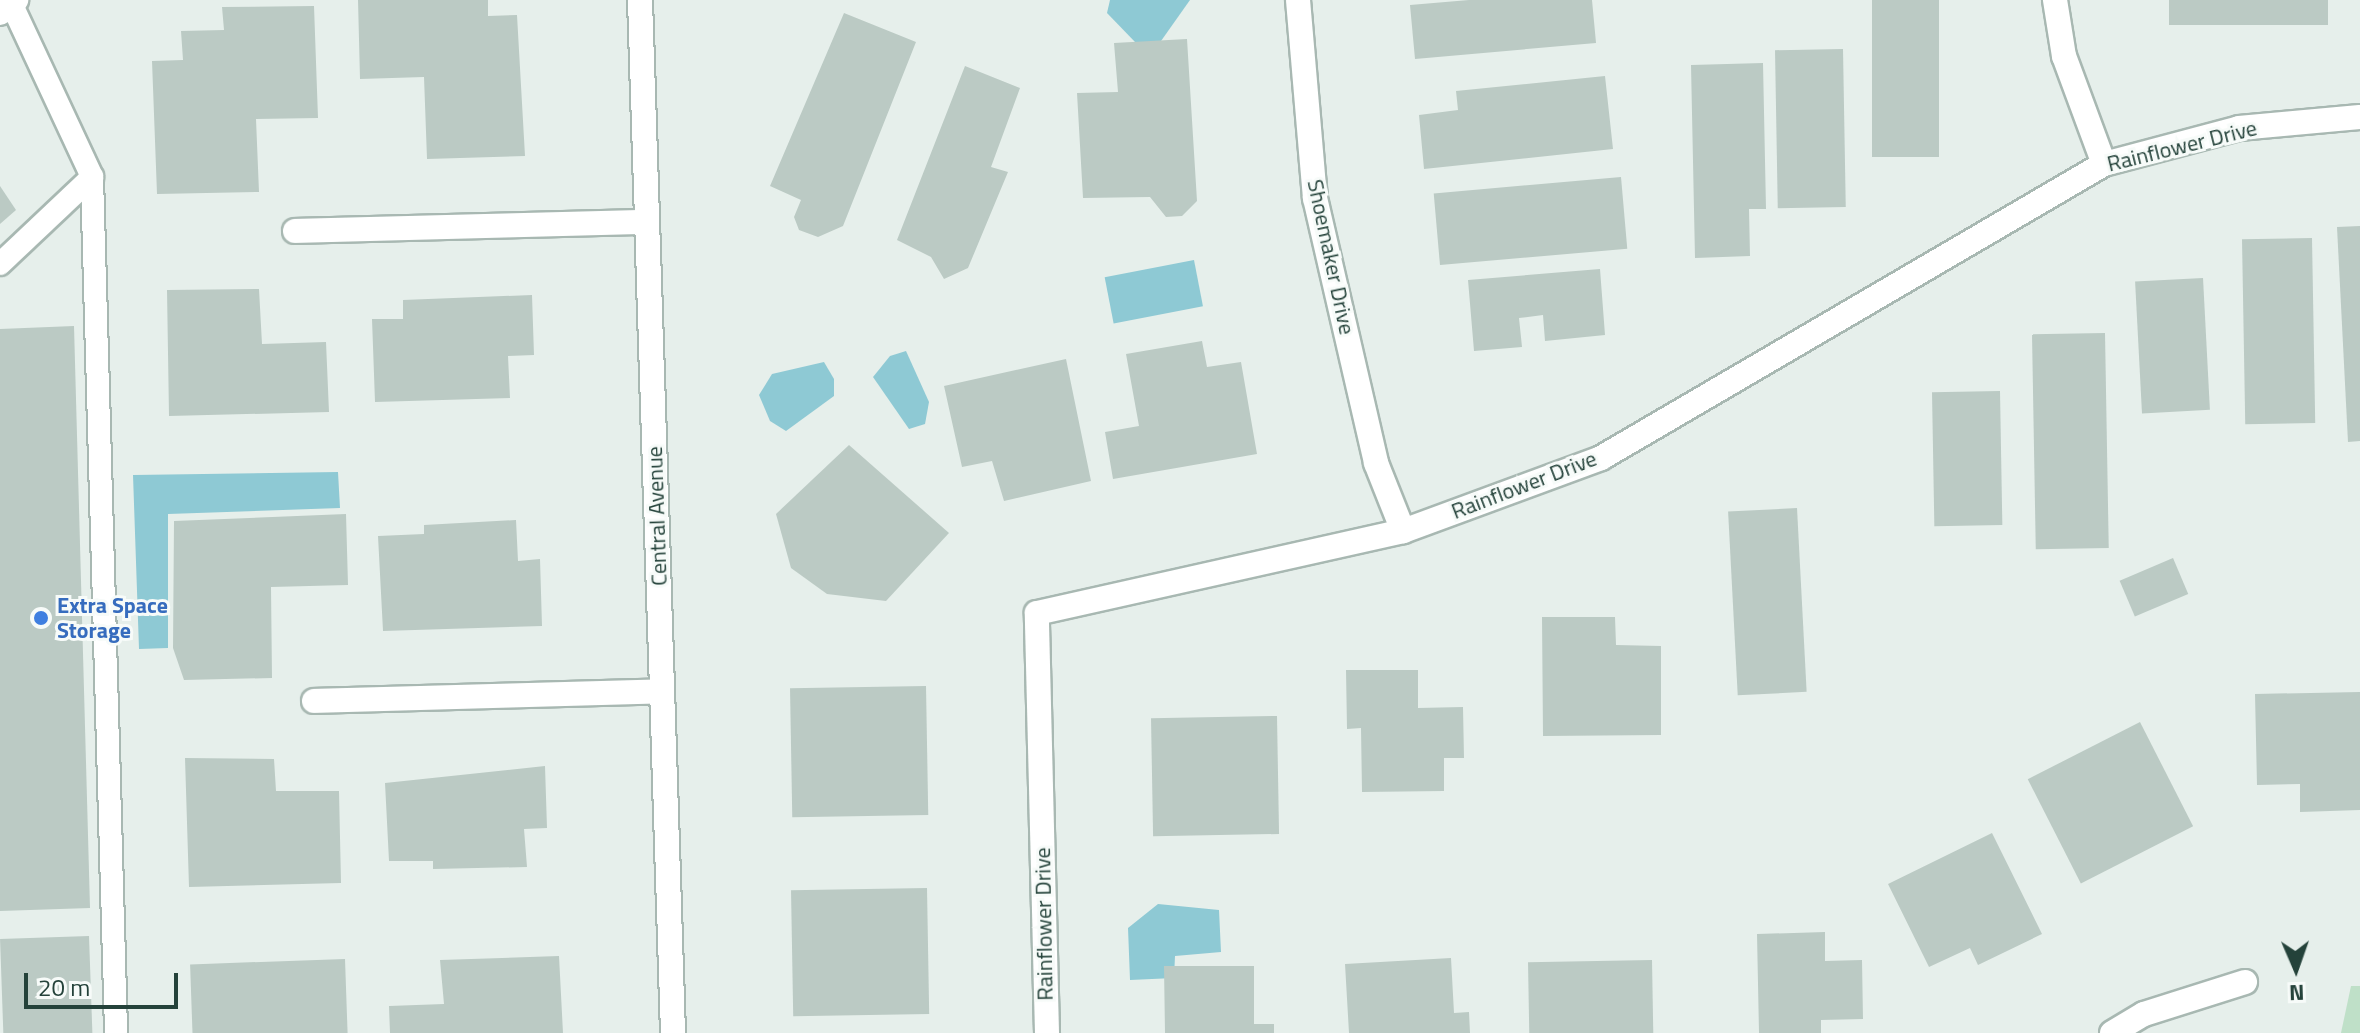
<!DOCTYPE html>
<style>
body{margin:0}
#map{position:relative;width:2360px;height:1033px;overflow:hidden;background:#e6efeb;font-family:"Titillium Web",sans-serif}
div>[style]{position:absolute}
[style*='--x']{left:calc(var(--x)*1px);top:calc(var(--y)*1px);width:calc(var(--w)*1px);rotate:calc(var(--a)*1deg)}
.green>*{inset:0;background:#bfe0c8}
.water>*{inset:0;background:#8ec9d4;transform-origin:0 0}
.building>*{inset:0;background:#bbcac4;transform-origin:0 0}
.roads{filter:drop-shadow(2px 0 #a8b8b2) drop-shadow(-2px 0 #a8b8b2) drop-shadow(0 2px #a8b8b2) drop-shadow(0 -2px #a8b8b2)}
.lane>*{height:22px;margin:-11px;padding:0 11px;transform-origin:11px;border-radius:11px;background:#fff}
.street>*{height:24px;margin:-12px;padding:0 12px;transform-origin:12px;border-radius:12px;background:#fff}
.secondary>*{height:24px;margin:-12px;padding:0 12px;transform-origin:12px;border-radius:12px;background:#fff}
.dots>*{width:22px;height:22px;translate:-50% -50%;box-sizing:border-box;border:4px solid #f7fbf9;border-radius:50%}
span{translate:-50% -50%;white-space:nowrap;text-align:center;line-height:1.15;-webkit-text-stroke:6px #f7fbf9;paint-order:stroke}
.street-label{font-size:22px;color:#24423a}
.shop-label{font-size:22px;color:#366cbe;font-weight:700}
.left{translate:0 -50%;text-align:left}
.north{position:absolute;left:2256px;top:929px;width:80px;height:80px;-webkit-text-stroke:6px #f7fbf9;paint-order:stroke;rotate:178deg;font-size:22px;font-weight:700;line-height:32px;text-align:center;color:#24423a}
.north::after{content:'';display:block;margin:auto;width:28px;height:36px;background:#24423a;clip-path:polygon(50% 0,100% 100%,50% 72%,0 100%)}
.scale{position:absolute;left:24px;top:973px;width:154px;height:36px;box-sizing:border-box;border:4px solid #24423a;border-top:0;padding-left:10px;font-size:24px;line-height:28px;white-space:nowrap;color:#24423a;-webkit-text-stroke:6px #f7fbf9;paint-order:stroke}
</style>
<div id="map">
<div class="green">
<div style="clip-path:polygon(2351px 986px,2360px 986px,2360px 1033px,2341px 1033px)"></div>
</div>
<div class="water">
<div style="clip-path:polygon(1110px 0,1190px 0,1161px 41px,1136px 43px,1107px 13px)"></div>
<div style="left:1194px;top:260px;width:47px;height:91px;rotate:79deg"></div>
<div style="clip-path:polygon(906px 351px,929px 402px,925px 424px,909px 429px,873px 377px,890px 356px)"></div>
<div style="clip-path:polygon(824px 362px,834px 379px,834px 396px,786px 431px,770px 421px,759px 395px,772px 374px)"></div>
<div style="clip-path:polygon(338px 472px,340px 508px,168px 514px,168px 648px,139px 649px,133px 475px)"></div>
<div style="clip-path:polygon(1158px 904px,1219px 910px,1221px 952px,1175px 956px,1174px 978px,1130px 980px,1128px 928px)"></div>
</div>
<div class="building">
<div style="clip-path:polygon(358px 0,488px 0,488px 16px,517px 15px,525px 156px,427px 159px,424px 77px,360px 79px)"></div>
<div style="clip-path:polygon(1469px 0,1592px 0,1596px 43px,1415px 59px,1410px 5px)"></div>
<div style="left:1872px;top:0;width:67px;height:157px"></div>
<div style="left:2169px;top:0;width:159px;height:25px"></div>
<div style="clip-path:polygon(314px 6px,318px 118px,256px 119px,259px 192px,157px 194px,152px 61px,183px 60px,181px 31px,224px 30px,222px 7px)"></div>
<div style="clip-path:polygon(844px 13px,916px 42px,843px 226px,818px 237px,799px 230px,794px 217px,801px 200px,770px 186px)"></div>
<div style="clip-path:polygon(1187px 39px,1197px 201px,1182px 216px,1166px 217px,1150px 197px,1083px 198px,1077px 93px,1118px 92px,1114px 43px)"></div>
<div style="left:1843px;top:49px;width:158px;height:68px;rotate:89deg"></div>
<div style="clip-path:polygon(1763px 63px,1766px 209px,1749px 209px,1750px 256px,1695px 258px,1691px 65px)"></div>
<div style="clip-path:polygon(965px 66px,1020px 88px,991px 167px,1008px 172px,968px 268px,944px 279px,931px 257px,897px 240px)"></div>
<div style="clip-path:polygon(1605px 76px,1613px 149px,1424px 169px,1419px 115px,1458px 110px,1456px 91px)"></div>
<div style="left:1621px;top:177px;width:72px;height:188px;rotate:85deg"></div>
<div style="clip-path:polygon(0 186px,16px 210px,0 224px)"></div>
<div style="clip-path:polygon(2360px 226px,2360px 441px,2348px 442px,2337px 227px)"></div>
<div style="left:2312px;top:238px;width:185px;height:70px;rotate:89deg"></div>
<div style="clip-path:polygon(1600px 269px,1605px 335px,1545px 341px,1543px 315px,1519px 318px,1522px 347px,1474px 351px,1468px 280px)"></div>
<div style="left:2203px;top:278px;width:132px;height:68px;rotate:87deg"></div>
<div style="clip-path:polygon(259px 289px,262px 344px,326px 342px,329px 412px,169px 416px,167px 290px)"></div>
<div style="clip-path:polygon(532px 295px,534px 355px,508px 356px,510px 398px,375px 402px,372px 319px,403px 319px,403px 300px)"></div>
<div style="clip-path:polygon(74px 326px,90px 908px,0 911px,0 329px)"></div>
<div style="left:2105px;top:333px;width:215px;height:73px;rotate:89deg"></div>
<div style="clip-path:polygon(1202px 341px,1207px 367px,1241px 362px,1257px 454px,1113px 479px,1105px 432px,1139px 426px,1126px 354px)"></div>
<div style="clip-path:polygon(1066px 359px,1091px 481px,1004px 501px,992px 461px,962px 467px,944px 386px)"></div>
<div style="left:2000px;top:391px;width:134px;height:68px;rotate:89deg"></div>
<div style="clip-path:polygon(849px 445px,949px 533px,886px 601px,827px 594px,791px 568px,776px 514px)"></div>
<div style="left:1797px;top:508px;width:184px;height:69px;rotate:87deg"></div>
<div style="clip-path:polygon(346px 514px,348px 585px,271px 587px,272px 678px,184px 680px,173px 648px,174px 521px)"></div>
<div style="clip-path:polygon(516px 520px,518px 561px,540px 559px,542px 626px,383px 631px,378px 536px,424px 534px,424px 525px)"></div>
<div style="left:2173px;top:558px;width:39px;height:58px;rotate:67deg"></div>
<div style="clip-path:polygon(1542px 617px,1615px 617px,1616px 645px,1661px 646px,1661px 735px,1543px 736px)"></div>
<div style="clip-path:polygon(1346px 670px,1418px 670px,1418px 708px,1463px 707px,1464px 758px,1444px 758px,1444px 791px,1362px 792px,1361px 728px,1347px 729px)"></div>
<div style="left:926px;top:686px;width:129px;height:136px;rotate:89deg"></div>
<div style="clip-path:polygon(2360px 692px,2360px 810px,2300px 812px,2300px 784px,2257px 785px,2255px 694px)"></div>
<div style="left:1277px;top:716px;width:118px;height:126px;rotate:89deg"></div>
<div style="left:2140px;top:722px;width:117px;height:126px;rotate:63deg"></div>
<div style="clip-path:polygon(185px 758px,274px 759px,276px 791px,339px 791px,341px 883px,189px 887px)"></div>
<div style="clip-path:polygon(545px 766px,547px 828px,524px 829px,527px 867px,433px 869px,433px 861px,389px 861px,385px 783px)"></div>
<div style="clip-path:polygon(1992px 833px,2042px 934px,1978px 965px,1970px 948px,1929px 967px,1888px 884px)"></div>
<div style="left:927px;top:888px;width:126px;height:136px;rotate:89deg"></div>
<div style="clip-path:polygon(1825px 932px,1825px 961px,1862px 960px,1863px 1019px,1821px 1020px,1821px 1033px,1759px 1033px,1757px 934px)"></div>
<div style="left:89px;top:936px;width:97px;height:89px;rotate:88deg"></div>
<div style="clip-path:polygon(559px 956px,563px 1033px,390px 1033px,389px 1006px,444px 1004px,440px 960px)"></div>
<div style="clip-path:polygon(1451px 958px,1454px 1013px,1469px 1012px,1470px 1033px,1349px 1033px,1345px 964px)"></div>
<div style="left:345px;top:959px;width:74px;height:155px;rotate:88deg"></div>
<div style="left:1652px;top:960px;width:73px;height:124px;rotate:89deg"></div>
<div style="clip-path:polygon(1164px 966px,1254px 966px,1254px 1024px,1274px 1024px,1274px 1033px,1165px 1033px)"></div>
</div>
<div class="roads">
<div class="lane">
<div style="--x:11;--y:3;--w:192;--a:65"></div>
<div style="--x:92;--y:177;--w:856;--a:88.39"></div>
<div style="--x:0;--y:264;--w:127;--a:-43.4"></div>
</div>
<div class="street">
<div style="--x:1298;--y:0;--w:199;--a:85.1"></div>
<div style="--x:1315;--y:198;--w:272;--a:77"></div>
<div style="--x:1376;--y:463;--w:73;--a:68.3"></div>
<div style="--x:2055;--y:0;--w:57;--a:80.9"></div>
<div style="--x:2064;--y:56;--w:115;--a:69.7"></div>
<div style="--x:295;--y:231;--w:352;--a:-1.5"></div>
<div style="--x:314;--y:701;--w:348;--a:-1.6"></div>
<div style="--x:1047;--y:1033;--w:420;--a:-91.4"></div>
<div style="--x:1037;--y:613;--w:375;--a:-12.6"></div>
<div style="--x:1403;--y:531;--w:211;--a:-20.2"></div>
<div style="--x:1601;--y:458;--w:583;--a:-30.31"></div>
<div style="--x:2104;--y:164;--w:140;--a:-14.9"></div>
<div style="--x:2239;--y:128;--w:121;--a:-5.2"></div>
<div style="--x:2112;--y:1033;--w:37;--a:-31"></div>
<div style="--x:2144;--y:1014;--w:106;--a:-17.6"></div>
</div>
<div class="secondary">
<div style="--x:640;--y:0;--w:1034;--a:88.17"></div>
<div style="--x:0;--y:13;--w:21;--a:-39"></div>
</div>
</div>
<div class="dots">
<div style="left:41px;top:618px;background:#3f7fe0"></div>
</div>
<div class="street-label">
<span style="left:2182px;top:146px;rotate:-14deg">Rainflower Drive</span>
<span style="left:1331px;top:257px;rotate:78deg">Shoemaker Drive</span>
<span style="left:1524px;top:485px;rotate:-21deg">Rainflower Drive</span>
<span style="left:657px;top:516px;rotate:-92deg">Central Avenue</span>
<span style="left:1044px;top:924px;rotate:-91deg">Rainflower Drive</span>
</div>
<div class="shop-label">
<span class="left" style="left:57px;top:618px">Extra Space<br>Storage</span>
</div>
<div class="north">N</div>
<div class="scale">20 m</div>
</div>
